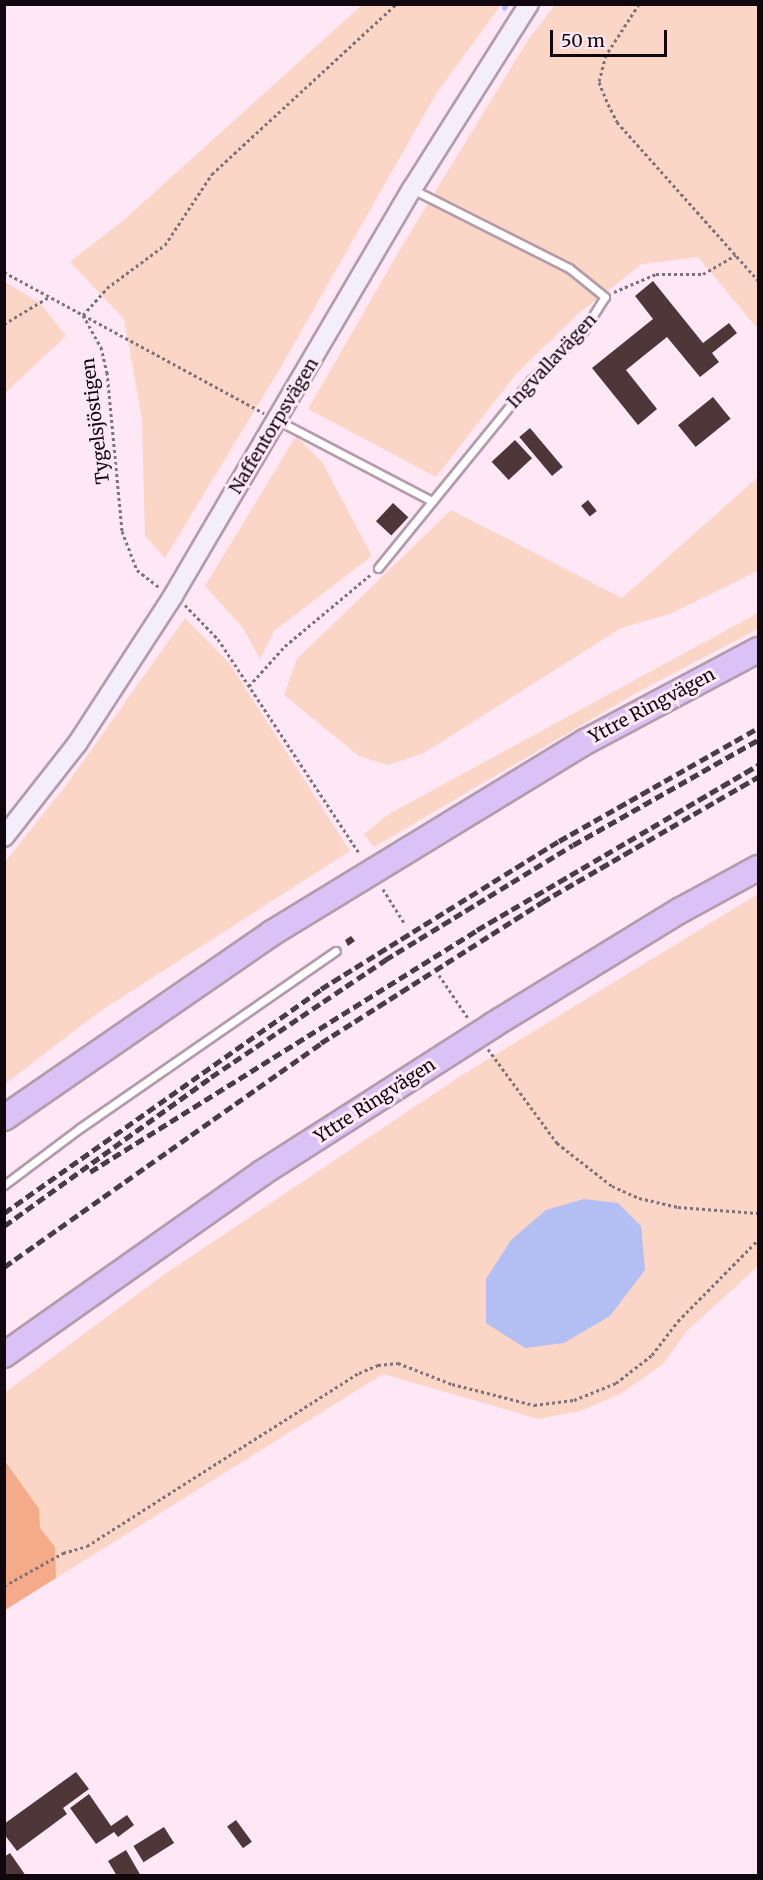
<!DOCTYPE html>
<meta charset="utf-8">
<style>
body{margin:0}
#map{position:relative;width:763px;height:1880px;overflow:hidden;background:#fee8f6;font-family:Merriweather,serif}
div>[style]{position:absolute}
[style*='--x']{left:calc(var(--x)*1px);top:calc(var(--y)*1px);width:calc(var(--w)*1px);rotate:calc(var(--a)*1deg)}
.green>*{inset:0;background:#fbd6c6}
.forest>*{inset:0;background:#f5aa8a}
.water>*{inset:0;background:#b3bff3}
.stream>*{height:4.5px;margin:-2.25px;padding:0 2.25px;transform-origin:2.25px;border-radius:2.25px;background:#b3bff3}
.building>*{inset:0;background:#4f3639;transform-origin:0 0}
.path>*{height:3px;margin-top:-1.5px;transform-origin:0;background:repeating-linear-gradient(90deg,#80717b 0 3px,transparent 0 6px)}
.roads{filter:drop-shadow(2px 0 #b49bab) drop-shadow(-2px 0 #b49bab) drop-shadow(0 2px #b49bab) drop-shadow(0 -2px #b49bab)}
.lane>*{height:7px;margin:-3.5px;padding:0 3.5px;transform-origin:3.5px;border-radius:3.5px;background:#fff}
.secondary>*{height:18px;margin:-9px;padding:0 9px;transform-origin:9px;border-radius:9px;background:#f4edfc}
.highway>*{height:24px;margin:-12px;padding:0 12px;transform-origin:12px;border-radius:12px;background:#dbc2f6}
.rail>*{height:4.5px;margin-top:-2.25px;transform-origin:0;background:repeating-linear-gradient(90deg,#483d45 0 9px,transparent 0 13.5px)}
span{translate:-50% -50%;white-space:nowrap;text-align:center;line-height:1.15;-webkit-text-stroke:6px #fee8f6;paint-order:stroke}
.street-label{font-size:18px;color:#10080e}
.frame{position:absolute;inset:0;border:6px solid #10080e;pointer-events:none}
.scale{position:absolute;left:550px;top:30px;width:117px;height:27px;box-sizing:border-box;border:3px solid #10080e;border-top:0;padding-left:8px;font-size:18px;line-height:21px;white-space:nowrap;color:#10080e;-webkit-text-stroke:4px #fee8f6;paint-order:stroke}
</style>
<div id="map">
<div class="green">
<div style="clip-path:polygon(362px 5px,501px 5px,436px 94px,282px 365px,165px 558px,145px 536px,142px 419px,124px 319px,70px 262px,125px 219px)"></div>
<div style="clip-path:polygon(555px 5px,758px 5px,758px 329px,698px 257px,642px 264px,578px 314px,516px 374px,436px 477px,308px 409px,405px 241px,528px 40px)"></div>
<div style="clip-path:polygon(5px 282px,40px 303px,66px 336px,5px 393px)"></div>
<div style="clip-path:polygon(296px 436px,322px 462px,372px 556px,274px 631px,260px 659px,243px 628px,205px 586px)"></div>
<div style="clip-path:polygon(758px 477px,758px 571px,670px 614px,621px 628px,424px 753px,388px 765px,359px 756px,284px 695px,297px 659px,451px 510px,622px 598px)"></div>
<div style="clip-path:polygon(758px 613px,758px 629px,636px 693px,374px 847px,364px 834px,389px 814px)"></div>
<div style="clip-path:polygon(185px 618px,230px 664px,350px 851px,99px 1012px,5px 1084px,5px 862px,67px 784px)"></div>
<div style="clip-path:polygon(758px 894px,758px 1266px,687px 1331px,663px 1364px,622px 1393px,581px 1411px,538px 1419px,383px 1374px,5px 1610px,4px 1393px,165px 1274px,459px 1077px)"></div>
</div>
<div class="forest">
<div style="clip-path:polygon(5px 1461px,39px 1509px,40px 1528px,55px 1547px,56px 1578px,5px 1610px)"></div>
</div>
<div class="water">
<div style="clip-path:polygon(584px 1199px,618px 1203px,641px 1226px,645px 1270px,610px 1316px,564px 1343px,525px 1348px,486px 1323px,486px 1279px,511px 1240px,546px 1210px)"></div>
</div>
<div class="stream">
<div style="--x:504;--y:8;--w:4;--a:-63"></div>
</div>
<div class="building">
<div style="clip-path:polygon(653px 281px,703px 343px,729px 323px,737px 333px,712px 353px,719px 362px,700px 377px,667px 337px,626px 370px,657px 409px,638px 425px,592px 368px,653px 319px,635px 296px)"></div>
<div style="left:713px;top:397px;width:28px;height:45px;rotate:51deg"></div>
<div style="left:530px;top:428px;width:51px;height:14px;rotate:50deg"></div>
<div style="left:515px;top:440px;width:25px;height:32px;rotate:47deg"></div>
<div style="left:588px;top:500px;width:14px;height:9px;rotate:51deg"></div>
<div style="left:393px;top:503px;width:21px;height:25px;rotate:43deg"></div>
<div style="clip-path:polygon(351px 936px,355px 941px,348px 946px,345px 940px)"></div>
<div style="clip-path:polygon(76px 1772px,89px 1789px,63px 1808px,67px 1814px,17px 1851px,4px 1834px,4px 1824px)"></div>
<div style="clip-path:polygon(89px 1794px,111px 1826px,127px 1815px,134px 1825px,118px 1837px,114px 1832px,96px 1844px,70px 1808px)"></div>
<div style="left:236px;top:1820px;width:27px;height:11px;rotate:54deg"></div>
<div style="left:164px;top:1827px;width:19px;height:36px;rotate:58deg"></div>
<div style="clip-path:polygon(126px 1850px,141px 1876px,117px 1876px,108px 1861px)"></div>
<div style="clip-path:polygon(10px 1853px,26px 1876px,4px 1876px,4px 1857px)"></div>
</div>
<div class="path">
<div style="--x:639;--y:4;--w:61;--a:122.9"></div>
<div style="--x:606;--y:55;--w:28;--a:105"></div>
<div style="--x:599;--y:82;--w:24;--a:68"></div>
<div style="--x:608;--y:104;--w:20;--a:63"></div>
<div style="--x:617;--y:122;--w:212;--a:48.3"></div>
<div style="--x:4;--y:272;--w:296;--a:28.5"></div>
<div style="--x:614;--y:292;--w:46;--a:-23.2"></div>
<div style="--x:656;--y:274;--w:47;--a:0"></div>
<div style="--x:703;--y:274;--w:38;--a:-30"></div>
<div style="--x:83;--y:315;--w:37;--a:61"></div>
<div style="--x:101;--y:347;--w:26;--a:77"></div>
<div style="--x:107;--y:372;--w:160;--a:84.6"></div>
<div style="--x:122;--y:531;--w:42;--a:69"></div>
<div style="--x:137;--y:570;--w:29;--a:38"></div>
<div style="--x:83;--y:315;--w:36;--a:-48"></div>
<div style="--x:107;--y:288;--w:72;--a:-36.6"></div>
<div style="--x:165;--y:245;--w:85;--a:-56.5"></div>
<div style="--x:212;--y:174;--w:251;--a:-42.7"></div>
<div style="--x:4;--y:324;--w:52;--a:-31"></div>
<div style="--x:185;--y:605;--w:47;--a:45.9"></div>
<div style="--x:218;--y:639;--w:256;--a:56.6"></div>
<div style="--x:249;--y:686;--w:54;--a:-48"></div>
<div style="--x:285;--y:646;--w:111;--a:-39.9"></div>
<div style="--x:383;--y:889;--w:40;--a:58"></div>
<div style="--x:439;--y:975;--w:52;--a:56"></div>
<div style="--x:488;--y:1049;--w:117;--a:53.7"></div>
<div style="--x:557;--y:1143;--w:70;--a:38"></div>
<div style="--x:612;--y:1186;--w:30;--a:24"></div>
<div style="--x:639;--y:1198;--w:40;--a:13"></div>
<div style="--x:678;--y:1207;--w:80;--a:4.3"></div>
<div style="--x:4;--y:1586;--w:68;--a:-29.2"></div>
<div style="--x:63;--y:1553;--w:25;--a:-16"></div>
<div style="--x:87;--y:1546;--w:322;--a:-32.5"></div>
<div style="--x:359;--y:1373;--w:21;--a:-23"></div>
<div style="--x:378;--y:1365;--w:20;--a:-6"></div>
<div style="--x:398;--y:1363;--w:58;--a:21.3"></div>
<div style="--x:452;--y:1384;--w:85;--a:14.4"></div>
<div style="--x:534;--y:1405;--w:40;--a:-7.1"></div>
<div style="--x:574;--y:1400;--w:45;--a:-22"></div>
<div style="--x:616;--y:1383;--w:46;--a:-37.9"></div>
<div style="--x:652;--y:1355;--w:43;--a:-52.6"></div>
<div style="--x:678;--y:1321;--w:114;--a:-45.4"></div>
</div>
<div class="roads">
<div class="lane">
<div style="--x:277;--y:420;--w:175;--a:27.6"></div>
<div style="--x:378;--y:568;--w:242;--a:-50.9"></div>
<div style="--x:531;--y:380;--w:73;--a:-43.3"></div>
<div style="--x:584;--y:330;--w:39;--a:-58"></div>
<div style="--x:605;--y:297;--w:46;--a:-141.1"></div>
<div style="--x:569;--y:268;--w:174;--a:-153.3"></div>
<div style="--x:4;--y:1185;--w:95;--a:-36.9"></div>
<div style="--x:80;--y:1128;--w:311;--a:-34.7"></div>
</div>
<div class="secondary">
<div style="--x:4;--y:837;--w:118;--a:-51.9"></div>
<div style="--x:77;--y:744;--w:176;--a:-57"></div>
<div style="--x:173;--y:596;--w:472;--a:-59.6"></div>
<div style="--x:412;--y:189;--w:219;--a:-57.7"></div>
</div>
<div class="highway">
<div style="--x:4;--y:1118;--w:326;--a:-34.6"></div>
<div style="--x:272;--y:933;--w:367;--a:-31.4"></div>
<div style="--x:585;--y:742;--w:196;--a:-28"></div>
<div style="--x:4;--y:1355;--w:316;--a:-35.2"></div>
<div style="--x:262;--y:1173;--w:274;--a:-32.6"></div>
<div style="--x:493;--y:1025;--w:220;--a:-31.5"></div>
<div style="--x:681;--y:910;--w:88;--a:-28.6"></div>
</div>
</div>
<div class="rail">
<div style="--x:90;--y:1172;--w:456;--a:-32"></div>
<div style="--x:477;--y:930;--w:326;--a:-30.4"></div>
<div style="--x:4;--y:1213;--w:388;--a:-35.2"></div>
<div style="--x:321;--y:989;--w:280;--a:-31.9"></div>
<div style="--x:559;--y:841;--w:229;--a:-29.6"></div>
<div style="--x:4;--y:1226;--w:255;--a:-35.7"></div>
<div style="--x:211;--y:1077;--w:210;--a:-33.9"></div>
<div style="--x:385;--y:960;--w:220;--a:-31.5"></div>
<div style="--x:573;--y:845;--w:213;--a:-29.6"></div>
<div style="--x:4;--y:1267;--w:388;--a:-35.2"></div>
<div style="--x:321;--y:1043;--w:262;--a:-32.5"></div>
<div style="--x:542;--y:902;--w:250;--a:-30.1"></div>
</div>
<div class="street-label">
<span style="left:552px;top:361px;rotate:-47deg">Ingvallavägen</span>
<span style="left:96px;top:421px;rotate:-97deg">Tygelsjöstigen</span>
<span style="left:274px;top:426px;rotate:-59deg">Naffentorpsvägen</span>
<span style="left:652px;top:706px;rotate:-28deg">Yttre Ringvägen</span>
<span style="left:375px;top:1101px;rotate:-33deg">Yttre Ringvägen</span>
</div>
<div class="frame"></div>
<div class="scale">50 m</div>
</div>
